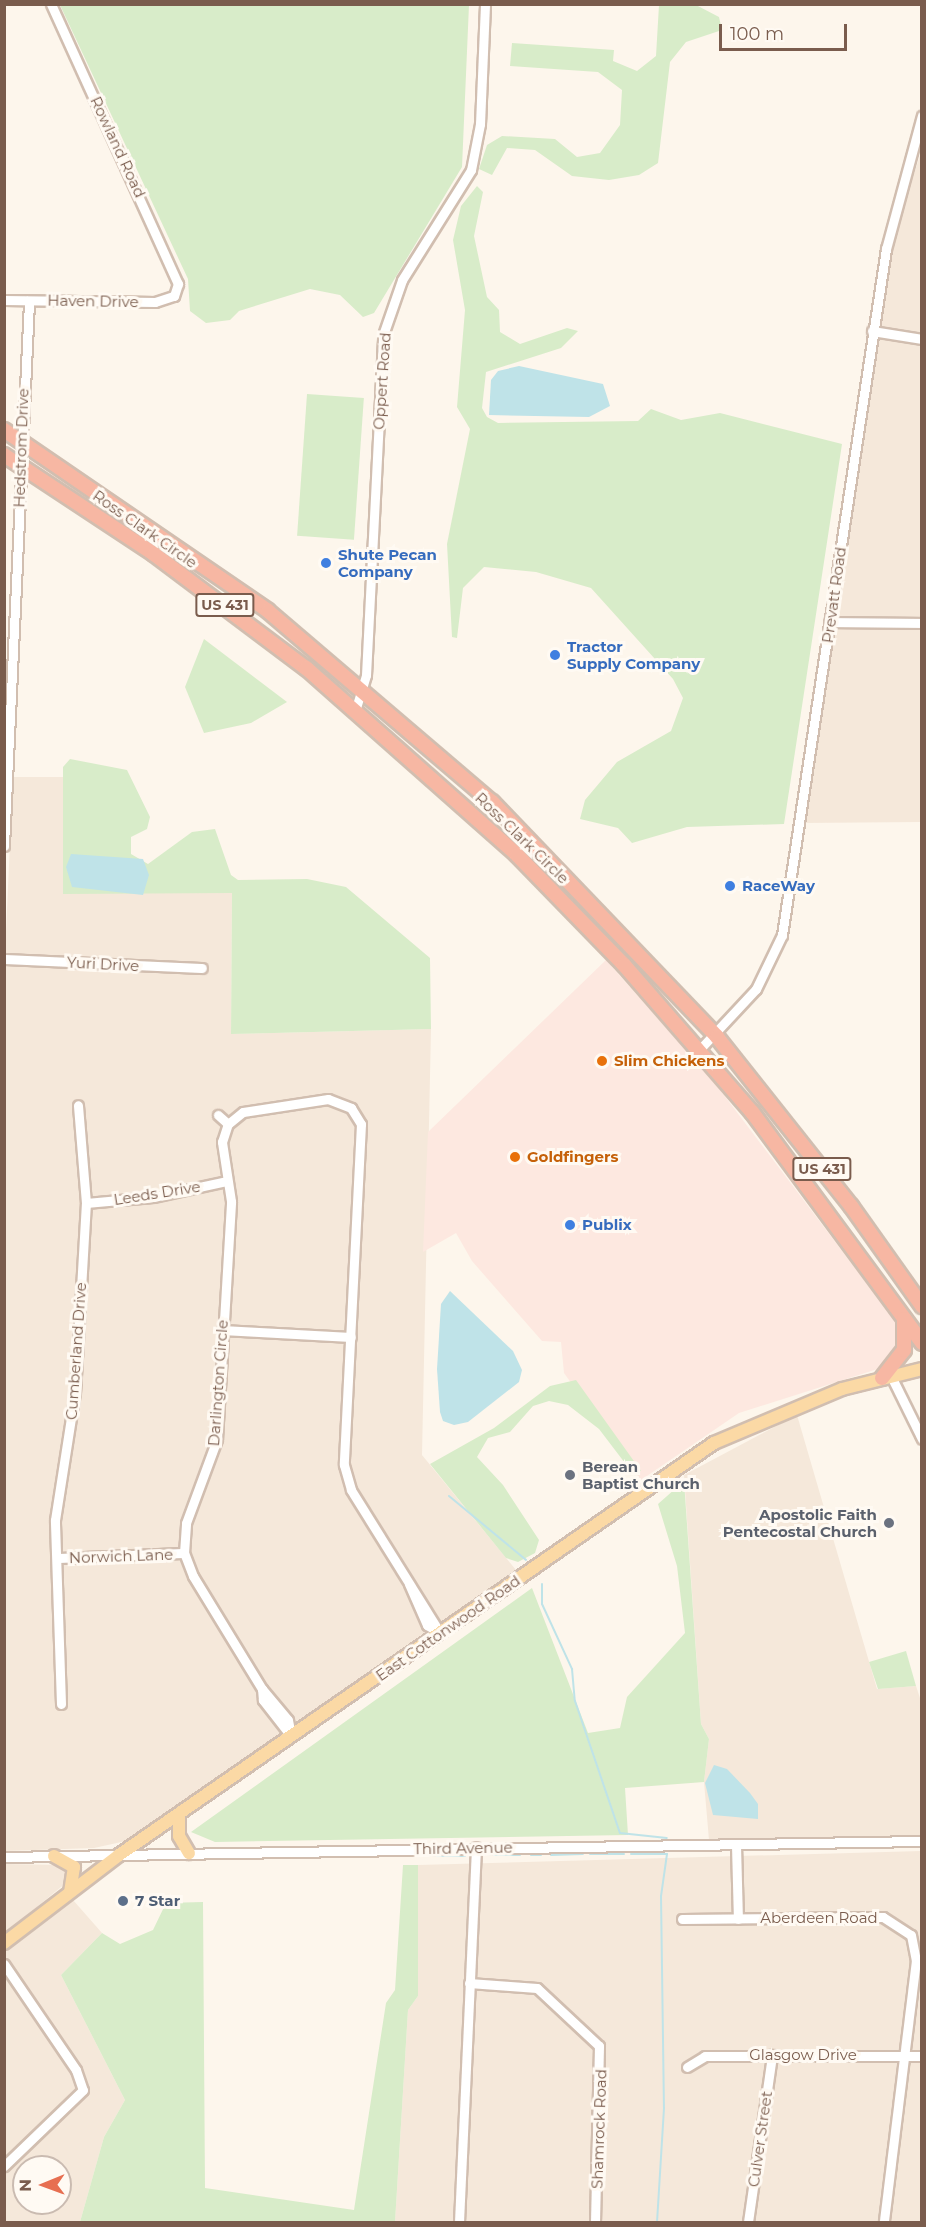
<!DOCTYPE html>
<style>
body{margin:0}
#map{position:relative;width:926px;height:2227px;overflow:hidden;background:#fdf6ec;font-family:Montserrat,sans-serif}
div>[style]{position:absolute}
[style*='--x']{left:calc(var(--x)*1px);top:calc(var(--y)*1px);width:calc(var(--w)*1px);rotate:calc(var(--a)*1deg)}
.residential>*{inset:0;background:#f5e8da}
.commercial>*{inset:0;background:#fde8e0}
.green>*{inset:0;background:#d8ecc9;transform-origin:0 0}
.water>*{inset:0;background:#bfe3e8}
.stream>*{height:2px;margin:-1px;padding:0 1px;transform-origin:1px;border-radius:1px;background:#bfe3e8}
.roads{filter:drop-shadow(2px 0 #d1beb0) drop-shadow(-2px 0 #d1beb0) drop-shadow(0 2px #d1beb0) drop-shadow(0 -2px #d1beb0)}
.minor>*{height:9px;margin:-4.5px;padding:0 4.5px;transform-origin:4.5px;border-radius:4.5px;background:#fff}
.major>*{height:12px;margin:-6px;padding:0 6px;transform-origin:6px;border-radius:6px;background:#fbd9a5}
.highway>*{height:14px;margin:-7px;padding:0 7px;transform-origin:7px;border-radius:7px;background:#f7b7a3}
.dots>*{width:16px;height:16px;translate:-50% -50%;box-sizing:border-box;border:3px solid #fffaf3;border-radius:50%}
span{translate:-50% -50%;white-space:nowrap;text-align:center;line-height:1.15;-webkit-text-stroke:6px #fffaf3;paint-order:stroke}
.shield-label span{padding:2px 4px;background:#fffaf3;border:2px solid;border-radius:4px;-webkit-text-stroke-width:0}
.shield-label{font-size:14px;color:#7a5c4d;font-weight:700}
.street-label{font-size:15px;color:#7a5c4d}
.shop-label{font-size:15px;color:#366cbe;font-weight:700}
.left{translate:0 -50%;text-align:left}
.food-label{font-size:15px;color:#c56008;font-weight:700}
.worship-label{font-size:15px;color:#5b616d;font-weight:700}
.right{translate:-100% -50%;text-align:right}
.service-label{font-size:15px;color:#4e5e75;font-weight:700}
.frame{position:absolute;inset:0;border:6px solid #7a5c4d;pointer-events:none}
.north{position:absolute;left:12px;top:2155px;width:60px;height:60px;box-sizing:border-box;background:#fffaf3;border:2px solid #cabbb1;border-radius:50%;rotate:269deg;font-size:16px;font-weight:700;line-height:24px;text-align:center;color:#7a5c4d}
.north::after{content:'';display:block;margin:auto;width:21px;height:27px;background:#e76f51;clip-path:polygon(50% 0,100% 100%,50% 72%,0 100%)}
.scale{position:absolute;left:719px;top:24px;width:128px;height:27px;box-sizing:border-box;border:3px solid #7a5c4d;border-top:0;padding-left:8px;font-size:18px;line-height:21px;white-space:nowrap;color:#7a5c4d;-webkit-text-stroke:4px #fffaf3;paint-order:stroke}
</style>
<div id="map">
<div class="residential">
<div style="clip-path:polygon(921px 153px,921px 822px,803px 823px,878px 318px,892px 237px)"></div>
<div style="clip-path:polygon(13px 777px,64px 777px,63px 893px,232px 893px,231px 1034px,431px 1029px,422px 1455px,516px 1570px,126px 1841px,94px 1848px,5px 1851px,4px 976px)"></div>
<div style="clip-path:polygon(797px 1415px,877px 1689px,916px 1686px,922px 1704px,921px 1837px,709px 1840px,704px 1782px,709px 1739px,701px 1724px,684px 1475px)"></div>
<div style="clip-path:polygon(921px 1851px,921px 2222px,395px 2222px,408px 2010px,418px 1996px,418px 1865px)"></div>
<div style="clip-path:polygon(5px 1864px,59px 1865px,69px 1871px,66px 1883px,5px 1933px)"></div>
<div style="clip-path:polygon(evenodd,73px 1900px,102px 1933px,61px 1975px,125px 2100px,104px 2137px,80px 2222px,5px 2222px,4px 1953px,73px 1900px,24px 2167px,60px 2167px,60px 2203px,24px 2203px,24px 2167px)"></div>
</div>
<div class="commercial">
<div style="clip-path:polygon(606px 960px,714px 1082px,899px 1326px,899px 1348px,887px 1366px,739px 1413px,641px 1480px,564px 1373px,561px 1342px,542px 1341px,472px 1261px,456px 1233px,423px 1252px,428px 1132px)"></div>
</div>
<div class="green">
<div style="clip-path:polygon(60px 5px,469px 5px,462px 167px,374px 313px,363px 317px,340px 295px,310px 289px,239px 311px,230px 320px,206px 323px,190px 311px,188px 279px)"></div>
<div style="clip-path:polygon(659px 5px,696px 5px,719px 17px,722px 30px,686px 42px,670px 62px,658px 163px,639px 175px,609px 180px,572px 176px,535px 150px,507px 148px,492px 175px,479px 169px,487px 145px,502px 136px,555px 139px,577px 157px,600px 153px,620px 125px,622px 90px,598px 72px,510px 66px,512px 43px,614px 50px,613px 61px,637px 71px,656px 56px)"></div>
<div style="clip-path:polygon(477px 186px,483px 192px,474px 236px,487px 297px,499px 310px,500px 332px,520px 344px,567px 328px,578px 331px,561px 348px,486px 372px,482px 408px,487px 417px,498px 423px,638px 421px,651px 409px,681px 420px,720px 413px,842px 444px,784px 824px,687px 827px,632px 843px,618px 828px,580px 819px,585px 800px,617px 762px,671px 731px,683px 698px,673px 679px,591px 588px,536px 572px,484px 567px,463px 588px,457px 638px,452px 637px,447px 544px,470px 429px,457px 407px,465px 310px,453px 240px,461px 206px)"></div>
<div style="left:307px;top:394px;width:57px;height:142px;rotate:4deg"></div>
<div style="clip-path:polygon(204px 639px,287px 702px,251px 723px,204px 733px,185px 687px)"></div>
<div style="clip-path:polygon(70px 759px,127px 770px,150px 817px,147px 829px,131px 837px,131px 854px,148px 864px,192px 832px,215px 829px,231px 875px,238px 880px,307px 879px,346px 887px,430px 958px,431px 1029px,231px 1034px,232px 893px,63px 894px,63px 767px)"></div>
<div style="clip-path:polygon(576px 1380px,641px 1471px,631px 1471px,599px 1429px,568px 1405px,549px 1401px,533px 1406px,510px 1432px,488px 1438px,477px 1457px,503px 1485px,539px 1540px,535px 1553px,518px 1562px,506px 1558px,430px 1464px,494px 1428px,550px 1386px)"></div>
<div style="clip-path:polygon(684px 1481px,701px 1724px,709px 1739px,704px 1782px,625px 1788px,628px 1835px,215px 1842px,191px 1832px,532px 1588px,588px 1733px,620px 1728px,627px 1697px,685px 1633px,677px 1566px,658px 1504px)"></div>
<div style="clip-path:polygon(906px 1651px,916px 1686px,878px 1689px,869px 1662px)"></div>
<div style="clip-path:polygon(403px 1865px,418px 1865px,418px 1996px,408px 2010px,395px 2222px,80px 2222px,104px 2137px,125px 2100px,61px 1975px,102px 1933px,120px 1944px,153px 1930px,166px 1903px,203px 1902px,205px 2188px,354px 2210px,386px 2003px,395px 1990px)"></div>
</div>
<div class="water">
<div style="clip-path:polygon(519px 366px,603px 384px,610px 406px,589px 417px,489px 415px,491px 380px,498px 371px)"></div>
<div style="clip-path:polygon(71px 854px,143px 859px,149px 875px,143px 895px,72px 887px,66px 867px)"></div>
<div style="clip-path:polygon(450px 1291px,513px 1351px,522px 1370px,519px 1382px,468px 1422px,454px 1425px,443px 1421px,440px 1412px,437px 1369px,441px 1304px)"></div>
<div style="clip-path:polygon(714px 1765px,727px 1769px,750px 1793px,758px 1804px,758px 1819px,713px 1815px,705px 1783px)"></div>
</div>
<div class="stream">
<div style="--x:449;--y:1496;--w:100;--a:39.7"></div>
<div style="--x:542;--y:1584;--w:20;--a:90"></div>
<div style="--x:542;--y:1604;--w:72;--a:65.2"></div>
<div style="--x:572;--y:1669;--w:32;--a:85"></div>
<div style="--x:575;--y:1701;--w:139;--a:71.2"></div>
<div style="--x:620;--y:1833;--w:47;--a:6.1"></div>
<div style="--x:590;--y:1854;--w:34;--a:0"></div>
<div style="--x:631;--y:1854;--w:36;--a:0"></div>
<div style="--x:667;--y:1854;--w:42;--a:98.1"></div>
<div style="--x:661;--y:1896;--w:212;--a:89.2"></div>
<div style="--x:664;--y:2108;--w:114;--a:93.5"></div>
<div style="--x:488;--y:1855;--w:32;--a:0"></div>
<div style="--x:531;--y:1855;--w:10;--a:0"></div>
<div style="--x:551;--y:1855;--w:32;--a:-2"></div>
<div style="--x:399;--y:1856;--w:25;--a:0"></div>
<div style="--x:432;--y:1856;--w:33;--a:0"></div>
</div>
<div class="roads">
<div class="minor">
<div style="--x:4;--y:300;--w:151;--a:0.8"></div>
<div style="--x:155;--y:302;--w:20;--a:-18"></div>
<div style="--x:174;--y:296;--w:13;--a:-72"></div>
<div style="--x:178;--y:284;--w:307;--a:-114.4"></div>
<div style="--x:872;--y:331;--w:51;--a:9.1"></div>
<div style="--x:829;--y:622;--w:93;--a:0.6"></div>
<div style="--x:356;--y:708;--w:34;--a:-73"></div>
<div style="--x:366;--y:675;--w:340;--a:-87.1"></div>
<div style="--x:383;--y:335;--w:58;--a:-70.9"></div>
<div style="--x:402;--y:280;--w:130;--a:-57.9"></div>
<div style="--x:471;--y:170;--w:47;--a:-78.9"></div>
<div style="--x:480;--y:124;--w:120;--a:-87.6"></div>
<div style="--x:4;--y:846;--w:546;--a:-87.37"></div>
<div style="--x:4;--y:959;--w:198;--a:2.6"></div>
<div style="--x:700;--y:1049;--w:82;--a:-47"></div>
<div style="--x:756;--y:989;--w:60;--a:-64.3"></div>
<div style="--x:782;--y:935;--w:694;--a:-81.38"></div>
<div style="--x:886;--y:249;--w:138;--a:-74.9"></div>
<div style="--x:218;--y:1115;--w:13;--a:42"></div>
<div style="--x:86;--y:1203;--w:67;--a:-5.1"></div>
<div style="--x:153;--y:1197;--w:76;--a:-12.2"></div>
<div style="--x:222;--y:1330;--w:129;--a:3.1"></div>
<div style="--x:891;--y:1376;--w:70;--a:63.8"></div>
<div style="--x:57;--y:1558;--w:127;--a:-2.3"></div>
<div style="--x:409;--y:1584;--w:45;--a:66.3"></div>
<div style="--x:427;--y:1625;--w:15;--a:32"></div>
<div style="--x:262;--y:1689;--w:40;--a:50"></div>
<div style="--x:288;--y:1720;--w:16;--a:79"></div>
<div style="--x:61;--y:1704;--w:184;--a:-91.9"></div>
<div style="--x:55;--y:1520;--w:129;--a:-81.1"></div>
<div style="--x:75;--y:1393;--w:190;--a:-86.7"></div>
<div style="--x:86;--y:1203;--w:98;--a:-94.7"></div>
<div style="--x:291;--y:1736;--w:46;--a:-127.9"></div>
<div style="--x:263;--y:1700;--w:11;--a:-95"></div>
<div style="--x:262;--y:1689;--w:132;--a:-121.4"></div>
<div style="--x:193;--y:1576;--w:25;--a:-111"></div>
<div style="--x:184;--y:1553;--w:30;--a:-86"></div>
<div style="--x:186;--y:1523;--w:90;--a:-69.7"></div>
<div style="--x:217;--y:1439;--w:238;--a:-86.6"></div>
<div style="--x:231;--y:1201;--w:60;--a:-98.7"></div>
<div style="--x:222;--y:1142;--w:19;--a:-72"></div>
<div style="--x:228;--y:1124;--w:19;--a:-39"></div>
<div style="--x:243;--y:1112;--w:86;--a:-8.7"></div>
<div style="--x:328;--y:1099;--w:25;--a:21"></div>
<div style="--x:351;--y:1108;--w:19;--a:58"></div>
<div style="--x:361;--y:1124;--w:341;--a:92.9"></div>
<div style="--x:344;--y:1465;--w:26;--a:74"></div>
<div style="--x:351;--y:1490;--w:168;--a:58.1"></div>
<div style="--x:736;--y:1845;--w:74;--a:88.5"></div>
<div style="--x:4;--y:1857;--w:918;--a:-1"></div>
<div style="--x:682;--y:1919;--w:201;--a:-0.6"></div>
<div style="--x:883;--y:1917;--w:33;--a:33"></div>
<div style="--x:911;--y:1935;--w:25;--a:79"></div>
<div style="--x:916;--y:1960;--w:264;--a:97"></div>
<div style="--x:4;--y:1964;--w:128;--a:55.8"></div>
<div style="--x:76;--y:2070;--w:21;--a:71"></div>
<div style="--x:83;--y:2090;--w:110;--a:136.1"></div>
<div style="--x:469;--y:1983;--w:68;--a:4.2"></div>
<div style="--x:537;--y:1988;--w:85;--a:43.1"></div>
<div style="--x:599;--y:2046;--w:176;--a:91.3"></div>
<div style="--x:687;--y:2067;--w:21;--a:-31"></div>
<div style="--x:705;--y:2056;--w:217;--a:0"></div>
<div style="--x:459;--y:2222;--w:375;--a:-87.4"></div>
<div style="--x:748;--y:2222;--w:169;--a:-81.8"></div>
</div>
<div class="major">
<div style="--x:179;--y:1814;--w:22;--a:90"></div>
<div style="--x:179;--y:1836;--w:20;--a:60"></div>
<div style="--x:54;--y:1856;--w:23;--a:29"></div>
<div style="--x:74;--y:1867;--w:25;--a:99"></div>
<div style="--x:4;--y:1943;--w:145;--a:-37.4"></div>
<div style="--x:119;--y:1855;--w:724;--a:-34.7"></div>
<div style="--x:714;--y:1443;--w:139;--a:-22.9"></div>
<div style="--x:842;--y:1389;--w:82;--a:-14"></div>
</div>
<div class="highway">
<div style="--x:4;--y:430;--w:320;--a:34.4"></div>
<div style="--x:268;--y:611;--w:294;--a:40.5"></div>
<div style="--x:492;--y:802;--w:325;--a:46.2"></div>
<div style="--x:717;--y:1037;--w:216;--a:51.6"></div>
<div style="--x:851;--y:1206;--w:123;--a:54.6"></div>
<div style="--x:4;--y:455;--w:180;--a:33.4"></div>
<div style="--x:154;--y:554;--w:190;--a:36.9"></div>
<div style="--x:306;--y:668;--w:282;--a:41.5"></div>
<div style="--x:517;--y:855;--w:153;--a:45.8"></div>
<div style="--x:624;--y:965;--w:195;--a:49"></div>
<div style="--x:752;--y:1112;--w:287;--a:53.6"></div>
<div style="--x:882;--y:1378;--w:36;--a:-52"></div>
<div style="--x:904;--y:1350;--w:31;--a:-90"></div>
</div>
</div>
<div class="dots">
<div style="left:326px;top:563px;background:#3f7fe0"></div>
<div style="left:555px;top:655px;background:#3f7fe0"></div>
<div style="left:730px;top:886px;background:#3f7fe0"></div>
<div style="left:602px;top:1061px;background:#e8710a"></div>
<div style="left:515px;top:1157px;background:#e8710a"></div>
<div style="left:570px;top:1225px;background:#3f7fe0"></div>
<div style="left:570px;top:1475px;background:#6b7280"></div>
<div style="left:889px;top:1523px;background:#6b7280"></div>
<div style="left:123px;top:1901px;background:#5c6f8a"></div>
</div>
<div class="shield-label">
<span style="left:225px;top:605px">US 431</span>
<span style="left:822px;top:1169px">US 431</span>
</div>
<div class="street-label">
<span style="left:118px;top:147px;rotate:65deg">Rowland Road</span>
<span style="left:93px;top:301px;rotate:1deg">Haven Drive</span>
<span style="left:382px;top:381px;rotate:-86deg">Oppert Road</span>
<span style="left:21px;top:448px;rotate:-88deg">Hedstrom Drive</span>
<span style="left:145px;top:529px;rotate:35deg">Ross Clark Circle</span>
<span style="left:834px;top:595px;rotate:-82deg">Prevatt Road</span>
<span style="left:522px;top:838px;rotate:44deg">Ross Clark Circle</span>
<span style="left:103px;top:964px;rotate:3deg">Yuri Drive</span>
<span style="left:157px;top:1193px;rotate:-9deg">Leeds Drive</span>
<span style="left:76px;top:1351px;rotate:-86deg">Cumberland Drive</span>
<span style="left:218px;top:1383px;rotate:-86deg">Darlington Circle</span>
<span style="left:121px;top:1556px;rotate:-2deg">Norwich Lane</span>
<span style="left:448px;top:1628px;rotate:-35deg">East Cottonwood Road</span>
<span style="left:463px;top:1848px;rotate:-1deg">Third Avenue</span>
<span style="left:819px;top:1918px">Aberdeen Road</span>
<span style="left:803px;top:2055px">Glasgow Drive</span>
<span style="left:599px;top:2129px;rotate:-88deg">Shamrock Road</span>
<span style="left:760px;top:2139px;rotate:-82deg">Culver Street</span>
</div>
<div class="shop-label">
<span class="left" style="left:338px;top:563px">Shute Pecan<br>Company</span>
<span class="left" style="left:567px;top:655px">Tractor<br>Supply Company</span>
<span class="left" style="left:742px;top:886px">RaceWay</span>
<span class="left" style="left:582px;top:1225px">Publix</span>
</div>
<div class="food-label">
<span class="left" style="left:614px;top:1061px">Slim Chickens</span>
<span class="left" style="left:527px;top:1157px">Goldfingers</span>
</div>
<div class="worship-label">
<span class="left" style="left:582px;top:1475px">Berean<br>Baptist Church</span>
<span class="right" style="left:877px;top:1523px">Apostolic Faith<br>Pentecostal Church</span>
</div>
<div class="service-label">
<span class="left" style="left:135px;top:1901px">7 Star</span>
</div>
<div class="frame"></div>
<div class="north">N</div>
<div class="scale">100 m</div>
</div>
